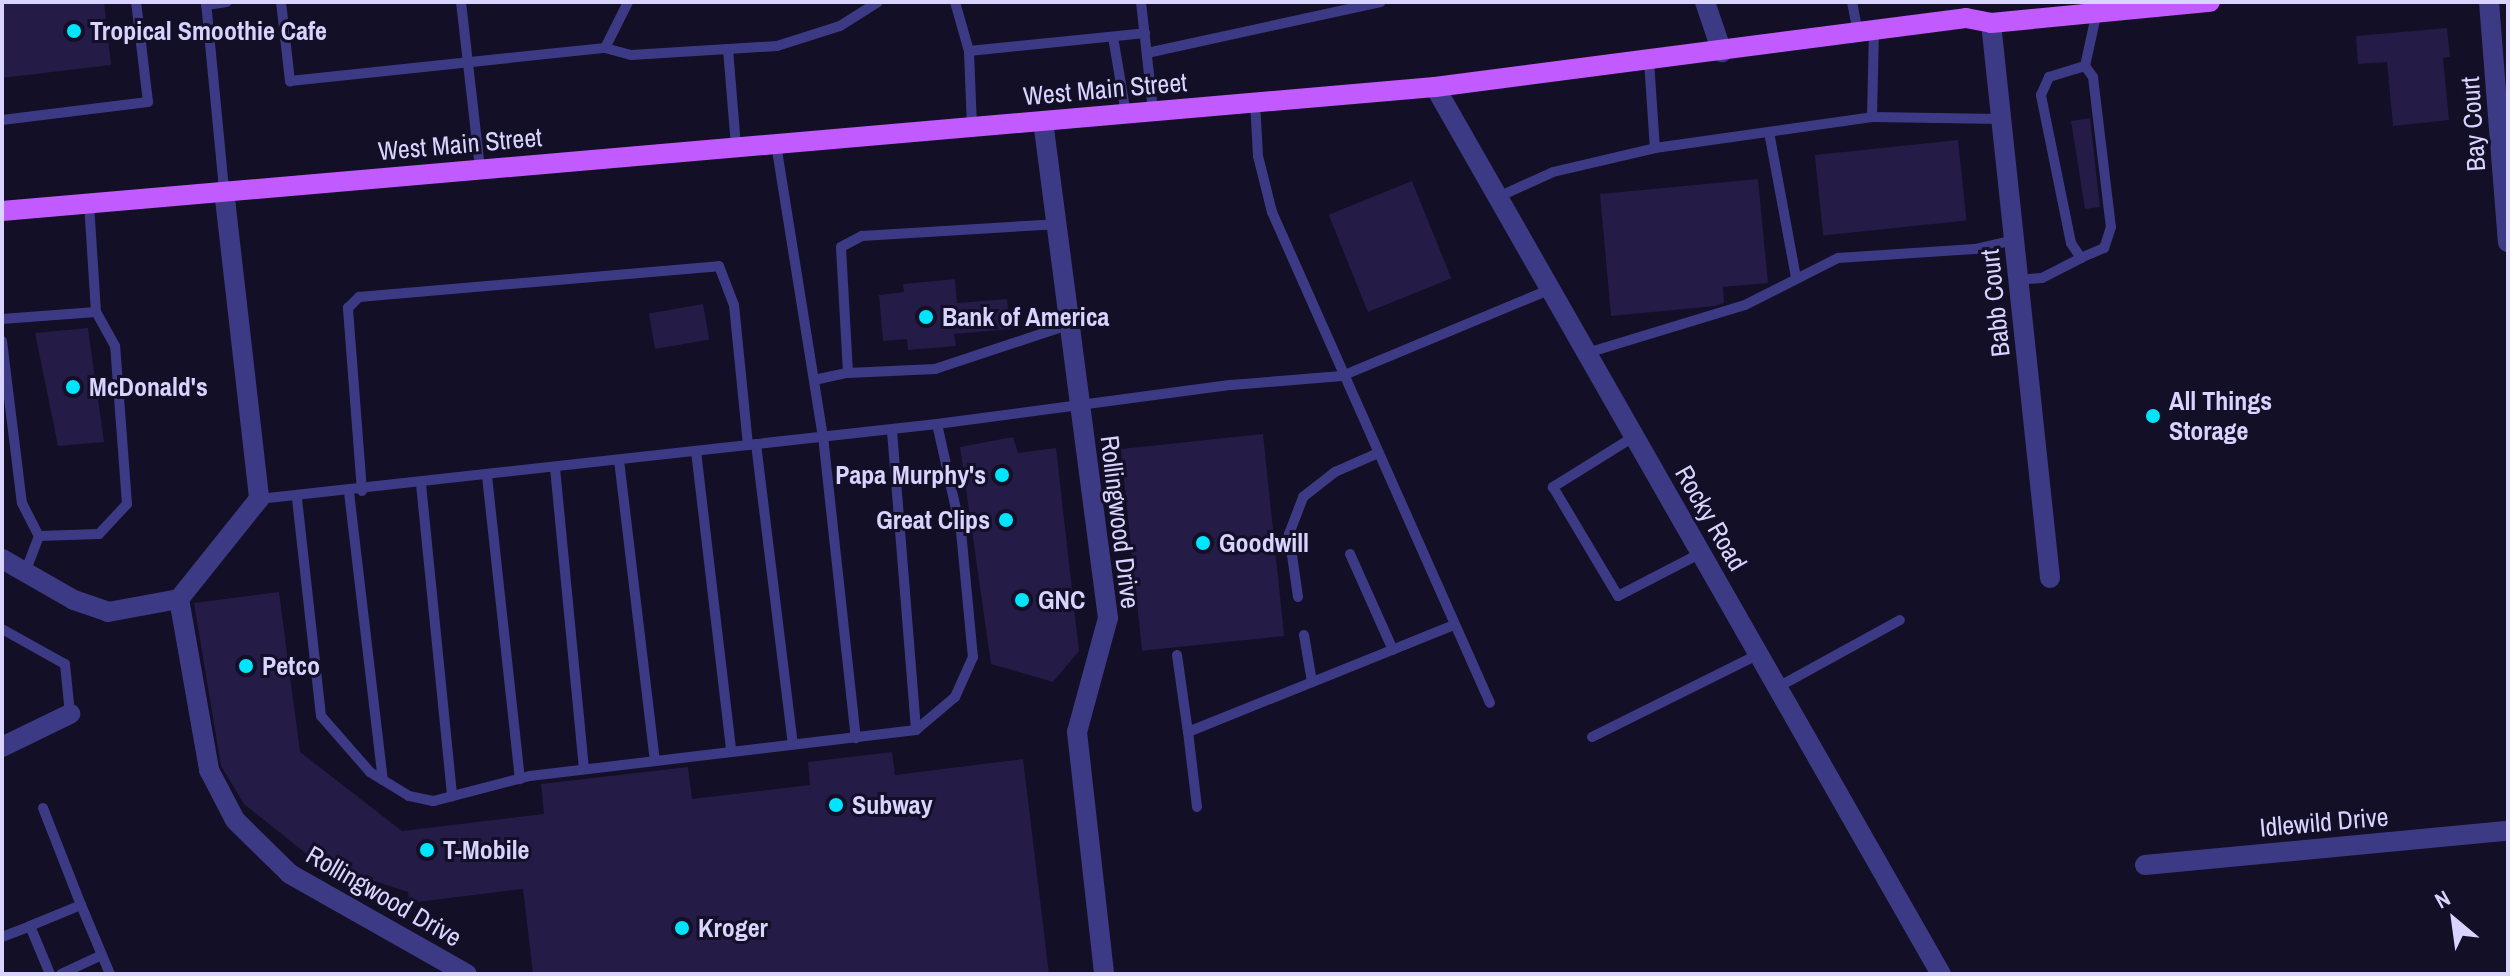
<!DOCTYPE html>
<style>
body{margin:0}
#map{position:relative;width:2510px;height:976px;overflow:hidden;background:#130f26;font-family:"Archivo Narrow",sans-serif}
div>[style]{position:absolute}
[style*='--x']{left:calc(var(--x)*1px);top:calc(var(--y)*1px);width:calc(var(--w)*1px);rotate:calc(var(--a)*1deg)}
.building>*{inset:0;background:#241b47;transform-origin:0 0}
.lane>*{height:10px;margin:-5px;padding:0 5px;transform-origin:5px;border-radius:5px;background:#3d3a85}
.street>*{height:20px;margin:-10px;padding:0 10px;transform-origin:10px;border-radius:10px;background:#3d3a85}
.primary>*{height:20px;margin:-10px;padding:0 10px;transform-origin:10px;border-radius:10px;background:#c25bff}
.dots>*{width:22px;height:22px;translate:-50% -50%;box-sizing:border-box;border:4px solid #130f26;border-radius:50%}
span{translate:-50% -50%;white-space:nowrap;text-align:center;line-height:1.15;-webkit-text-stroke:6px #130f26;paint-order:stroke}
.poi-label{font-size:26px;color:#d9d4ff;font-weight:700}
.left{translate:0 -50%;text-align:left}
.right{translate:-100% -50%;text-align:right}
.street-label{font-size:26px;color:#d9d4ff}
.frame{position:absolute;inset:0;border:4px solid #d9d4ff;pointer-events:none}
.north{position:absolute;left:2414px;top:880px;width:80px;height:80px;-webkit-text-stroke:6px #130f26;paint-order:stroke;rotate:331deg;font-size:22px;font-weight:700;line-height:32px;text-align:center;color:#d9d4ff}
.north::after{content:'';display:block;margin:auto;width:28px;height:36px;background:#d9d4ff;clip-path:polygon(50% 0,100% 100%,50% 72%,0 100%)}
</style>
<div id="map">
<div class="building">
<div style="clip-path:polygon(2px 2px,104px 2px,111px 65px,2px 78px)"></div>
<div style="clip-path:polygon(2447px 28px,2450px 57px,2443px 58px,2449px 120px,2393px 126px,2387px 62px,2358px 64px,2356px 36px)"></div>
<div style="clip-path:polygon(2090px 118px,2100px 207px,2085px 209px,2071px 121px)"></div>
<div style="left:1958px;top:140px;width:81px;height:144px;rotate:84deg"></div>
<div style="clip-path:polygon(1758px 179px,1768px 283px,1723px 287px,1724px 303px,1715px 306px,1611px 316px,1600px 194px)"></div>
<div style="left:1412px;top:181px;width:105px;height:90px;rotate:68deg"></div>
<div style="clip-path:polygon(955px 279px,957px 303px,1007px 299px,1010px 329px,954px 334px,956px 346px,908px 350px,907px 339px,883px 341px,879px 295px,904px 292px,903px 284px)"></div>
<div style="left:703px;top:304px;width:36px;height:55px;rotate:80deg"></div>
<div style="clip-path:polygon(88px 328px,104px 442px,58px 446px,35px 333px)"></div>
<div style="left:1263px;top:434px;width:203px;height:143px;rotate:84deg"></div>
<div style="clip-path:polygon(1013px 437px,1018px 453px,1056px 448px,1079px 651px,1053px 682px,991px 664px,960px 447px)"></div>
<div style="clip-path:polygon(279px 592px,300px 752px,402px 831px,544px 814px,541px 784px,688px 767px,692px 799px,810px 785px,808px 762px,892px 752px,895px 775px,1023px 759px,1049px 974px,533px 974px,523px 889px,409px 903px,408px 892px,356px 875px,347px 886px,244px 804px,221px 766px,194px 603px)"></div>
</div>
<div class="lane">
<div style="--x:206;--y:2;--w:189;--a:84.5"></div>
<div style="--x:281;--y:2;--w:80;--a:83.5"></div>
<div style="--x:290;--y:81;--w:317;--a:-6"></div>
<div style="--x:605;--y:48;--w:51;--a:-63.4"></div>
<div style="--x:461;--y:2;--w:168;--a:83.5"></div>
<div style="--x:955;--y:2;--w:51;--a:74.1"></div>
<div style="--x:1141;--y:2;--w:110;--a:83.7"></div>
<div style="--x:1852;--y:2;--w:32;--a:79"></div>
<div style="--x:206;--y:5;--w:21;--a:-8"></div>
<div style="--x:1113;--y:37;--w:78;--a:80.4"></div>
<div style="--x:605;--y:48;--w:27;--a:15"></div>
<div style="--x:631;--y:55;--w:146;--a:-3.5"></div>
<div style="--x:777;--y:46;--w:66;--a:-17.6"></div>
<div style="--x:840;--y:26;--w:45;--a:-32.3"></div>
<div style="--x:728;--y:49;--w:98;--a:85.3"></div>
<div style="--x:1147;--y:53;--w:239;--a:-12.3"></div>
<div style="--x:1649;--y:61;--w:87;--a:86.1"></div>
<div style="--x:2085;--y:66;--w:14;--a:54"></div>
<div style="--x:2093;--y:77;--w:151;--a:83.2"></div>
<div style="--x:2111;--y:227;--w:22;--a:108"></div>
<div style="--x:2104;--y:248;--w:25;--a:157"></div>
<div style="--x:2081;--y:258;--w:18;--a:-124"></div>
<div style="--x:2071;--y:243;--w:151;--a:-101.5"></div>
<div style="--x:2041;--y:95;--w:20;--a:-66"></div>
<div style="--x:2049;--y:77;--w:38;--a:-17"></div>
<div style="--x:2085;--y:66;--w:66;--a:-77.7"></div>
<div style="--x:1255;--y:102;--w:54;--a:86.8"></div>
<div style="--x:1258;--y:156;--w:58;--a:76"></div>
<div style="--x:1272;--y:212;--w:537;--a:66.06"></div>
<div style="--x:1872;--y:117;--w:86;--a:-88.7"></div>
<div style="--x:2;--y:120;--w:147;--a:-7"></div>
<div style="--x:148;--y:102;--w:101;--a:-96.8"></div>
<div style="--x:972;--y:127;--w:76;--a:-92.3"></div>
<div style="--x:969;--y:51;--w:177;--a:-5.8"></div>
<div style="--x:1769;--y:132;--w:147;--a:79.5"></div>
<div style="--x:776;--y:144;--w:296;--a:80.9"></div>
<div style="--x:823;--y:436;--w:304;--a:83.8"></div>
<div style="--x:1498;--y:197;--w:60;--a:-24.4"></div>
<div style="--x:1553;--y:172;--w:105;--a:-13.2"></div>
<div style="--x:1655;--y:148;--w:219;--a:-8.1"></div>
<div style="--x:1872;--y:117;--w:129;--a:0.9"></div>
<div style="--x:2018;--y:280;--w:24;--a:-5"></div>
<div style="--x:2042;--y:278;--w:44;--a:-27.1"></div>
<div style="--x:2;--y:319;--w:94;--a:-4.3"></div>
<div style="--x:2;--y:341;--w:163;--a:83"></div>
<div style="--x:22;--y:503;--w:37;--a:63"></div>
<div style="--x:39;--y:536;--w:40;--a:111"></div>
<div style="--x:1587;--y:353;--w:165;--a:-16.9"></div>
<div style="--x:1745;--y:305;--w:104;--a:-26.8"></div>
<div style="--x:1838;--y:258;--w:137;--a:-3.8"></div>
<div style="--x:1975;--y:249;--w:40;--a:-13"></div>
<div style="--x:848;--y:373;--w:87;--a:-2.6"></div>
<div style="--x:935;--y:369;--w:140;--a:-18.3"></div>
<div style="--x:814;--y:380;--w:35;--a:-12"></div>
<div style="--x:848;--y:373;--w:126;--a:-93.2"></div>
<div style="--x:841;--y:247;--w:24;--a:-28"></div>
<div style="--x:862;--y:236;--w:194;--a:-3.5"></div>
<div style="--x:937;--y:424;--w:297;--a:-7.6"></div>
<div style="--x:1231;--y:385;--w:111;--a:-4.6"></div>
<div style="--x:1342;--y:376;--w:226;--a:-22.6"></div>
<div style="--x:892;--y:431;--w:300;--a:85.4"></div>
<div style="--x:1635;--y:436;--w:97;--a:148.1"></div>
<div style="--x:1553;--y:487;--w:127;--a:59.2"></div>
<div style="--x:1618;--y:596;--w:93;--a:-27.4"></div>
<div style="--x:756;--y:444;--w:302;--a:83"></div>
<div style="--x:696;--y:451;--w:302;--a:83.3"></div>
<div style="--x:619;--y:460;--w:302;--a:83.2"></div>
<div style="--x:555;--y:468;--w:302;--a:84.5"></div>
<div style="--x:487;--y:476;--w:305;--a:83.8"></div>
<div style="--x:421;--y:484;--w:314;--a:84.3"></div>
<div style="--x:362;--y:491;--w:184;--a:-94.4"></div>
<div style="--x:348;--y:308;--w:16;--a:-45"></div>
<div style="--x:359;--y:297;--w:361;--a:-4.9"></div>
<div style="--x:719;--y:266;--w:42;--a:69"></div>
<div style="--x:734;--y:305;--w:141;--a:84.3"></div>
<div style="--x:349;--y:492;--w:290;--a:83.3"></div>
<div style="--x:259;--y:499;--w:682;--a:-6.31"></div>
<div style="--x:937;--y:424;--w:110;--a:77.4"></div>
<div style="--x:961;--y:531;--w:127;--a:84.6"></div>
<div style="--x:973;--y:657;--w:44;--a:114.2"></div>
<div style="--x:955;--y:697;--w:51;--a:139.8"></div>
<div style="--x:916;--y:730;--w:389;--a:173.2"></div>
<div style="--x:530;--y:776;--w:100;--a:165.5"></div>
<div style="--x:433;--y:801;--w:25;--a:-168"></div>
<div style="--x:409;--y:796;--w:46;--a:-148.4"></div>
<div style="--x:370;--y:772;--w:74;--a:-131.2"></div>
<div style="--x:321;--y:716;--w:218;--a:-96.3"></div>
<div style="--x:39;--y:536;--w:60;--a:-1.9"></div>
<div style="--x:99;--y:534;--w:41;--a:-47"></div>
<div style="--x:127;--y:504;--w:158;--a:-94.3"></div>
<div style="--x:115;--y:346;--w:39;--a:-119"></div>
<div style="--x:96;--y:312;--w:109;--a:-93.7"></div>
<div style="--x:1350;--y:554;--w:105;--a:65.9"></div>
<div style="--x:1298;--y:597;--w:64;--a:-98.1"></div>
<div style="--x:1289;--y:534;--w:40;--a:-69"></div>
<div style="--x:1303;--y:497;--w:41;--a:-38"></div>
<div style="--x:1335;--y:472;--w:45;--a:-23.7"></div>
<div style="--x:2;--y:629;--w:72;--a:29.1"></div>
<div style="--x:65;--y:664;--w:50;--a:84.3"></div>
<div style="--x:1304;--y:635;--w:48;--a:80.3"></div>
<div style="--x:1177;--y:655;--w:78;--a:81.9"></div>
<div style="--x:1778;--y:687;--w:139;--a:-28.8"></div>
<div style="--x:1592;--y:737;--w:186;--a:-26.4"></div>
<div style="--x:1197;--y:807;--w:76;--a:-96.8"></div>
<div style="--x:1188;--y:732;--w:287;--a:-21.9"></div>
<div style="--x:43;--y:808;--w:104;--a:68.6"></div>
<div style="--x:81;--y:905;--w:55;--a:157.6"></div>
<div style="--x:30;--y:926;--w:52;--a:67.4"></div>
<div style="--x:81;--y:905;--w:75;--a:67.2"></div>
<div style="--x:2;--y:937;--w:30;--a:-21"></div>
<div style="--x:61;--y:974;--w:45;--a:-24.9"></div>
</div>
<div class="street">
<div style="--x:1705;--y:2;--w:53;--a:71.2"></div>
<div style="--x:2489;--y:2;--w:241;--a:85.5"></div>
<div style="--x:1991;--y:23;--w:558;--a:83.93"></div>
<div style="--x:1435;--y:87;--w:1021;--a:60.3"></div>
<div style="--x:1043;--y:121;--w:501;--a:82.55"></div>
<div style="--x:1108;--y:618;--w:118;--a:105.2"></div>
<div style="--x:1077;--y:732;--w:244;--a:83.6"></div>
<div style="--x:224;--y:190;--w:311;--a:83.5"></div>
<div style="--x:259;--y:499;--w:128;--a:128.7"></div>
<div style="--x:179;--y:599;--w:174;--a:80"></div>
<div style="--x:209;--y:770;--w:56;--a:62.5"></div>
<div style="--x:235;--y:820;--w:77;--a:44.5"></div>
<div style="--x:290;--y:874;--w:203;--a:29.5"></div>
<div style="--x:2;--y:559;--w:83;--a:29.7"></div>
<div style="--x:74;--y:600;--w:36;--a:19"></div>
<div style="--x:108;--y:612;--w:72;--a:-10.4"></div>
<div style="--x:2;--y:747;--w:76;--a:-25.9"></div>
<div style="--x:2145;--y:865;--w:365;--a:-5.4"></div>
</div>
<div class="primary">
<div style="--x:2;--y:211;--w:1438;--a:-4.95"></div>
<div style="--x:1435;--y:87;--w:535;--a:-7.4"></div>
<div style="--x:1966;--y:18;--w:25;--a:11"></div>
<div style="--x:1991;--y:23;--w:220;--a:-5.5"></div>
</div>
<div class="dots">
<div style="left:74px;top:31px;background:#00e5ff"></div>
<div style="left:926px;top:317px;background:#00e5ff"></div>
<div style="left:73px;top:387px;background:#00e5ff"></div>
<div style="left:2153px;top:416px;background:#00e5ff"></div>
<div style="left:1002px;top:475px;background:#00e5ff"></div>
<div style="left:1006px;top:520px;background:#00e5ff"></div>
<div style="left:1203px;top:543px;background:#00e5ff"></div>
<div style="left:1022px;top:600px;background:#00e5ff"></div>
<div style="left:246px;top:666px;background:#00e5ff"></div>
<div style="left:836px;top:805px;background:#00e5ff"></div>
<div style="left:427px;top:850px;background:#00e5ff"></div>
<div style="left:682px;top:928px;background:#00e5ff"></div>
</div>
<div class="poi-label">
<span class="left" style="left:90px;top:31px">Tropical Smoothie Cafe</span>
<span class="left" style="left:942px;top:317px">Bank of America</span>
<span class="left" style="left:89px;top:387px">McDonald's</span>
<span class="left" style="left:2169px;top:416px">All Things<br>Storage</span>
<span class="right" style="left:986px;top:475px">Papa Murphy's</span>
<span class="right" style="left:990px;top:520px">Great Clips</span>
<span class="left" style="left:1219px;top:543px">Goodwill</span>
<span class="left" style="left:1038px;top:600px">GNC</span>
<span class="left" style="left:262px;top:666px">Petco</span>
<span class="left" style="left:852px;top:805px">Subway</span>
<span class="left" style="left:443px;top:850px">T-Mobile</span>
<span class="left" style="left:698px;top:928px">Kroger</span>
</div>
<div class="street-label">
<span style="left:1105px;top:89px;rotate:-5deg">West Main Street</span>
<span style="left:2473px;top:124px;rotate:-94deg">Bay Court</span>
<span style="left:460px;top:144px;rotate:-5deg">West Main Street</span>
<span style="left:1995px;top:303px;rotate:-96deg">Babb Court</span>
<span style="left:1711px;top:518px;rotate:60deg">Rocky Road</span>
<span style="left:1120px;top:522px;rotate:83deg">Rollingwood Drive</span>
<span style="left:2324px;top:822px;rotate:-5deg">Idlewild Drive</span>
<span style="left:384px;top:896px;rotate:30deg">Rollingwood Drive</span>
</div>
<div class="frame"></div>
<div class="north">N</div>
</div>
